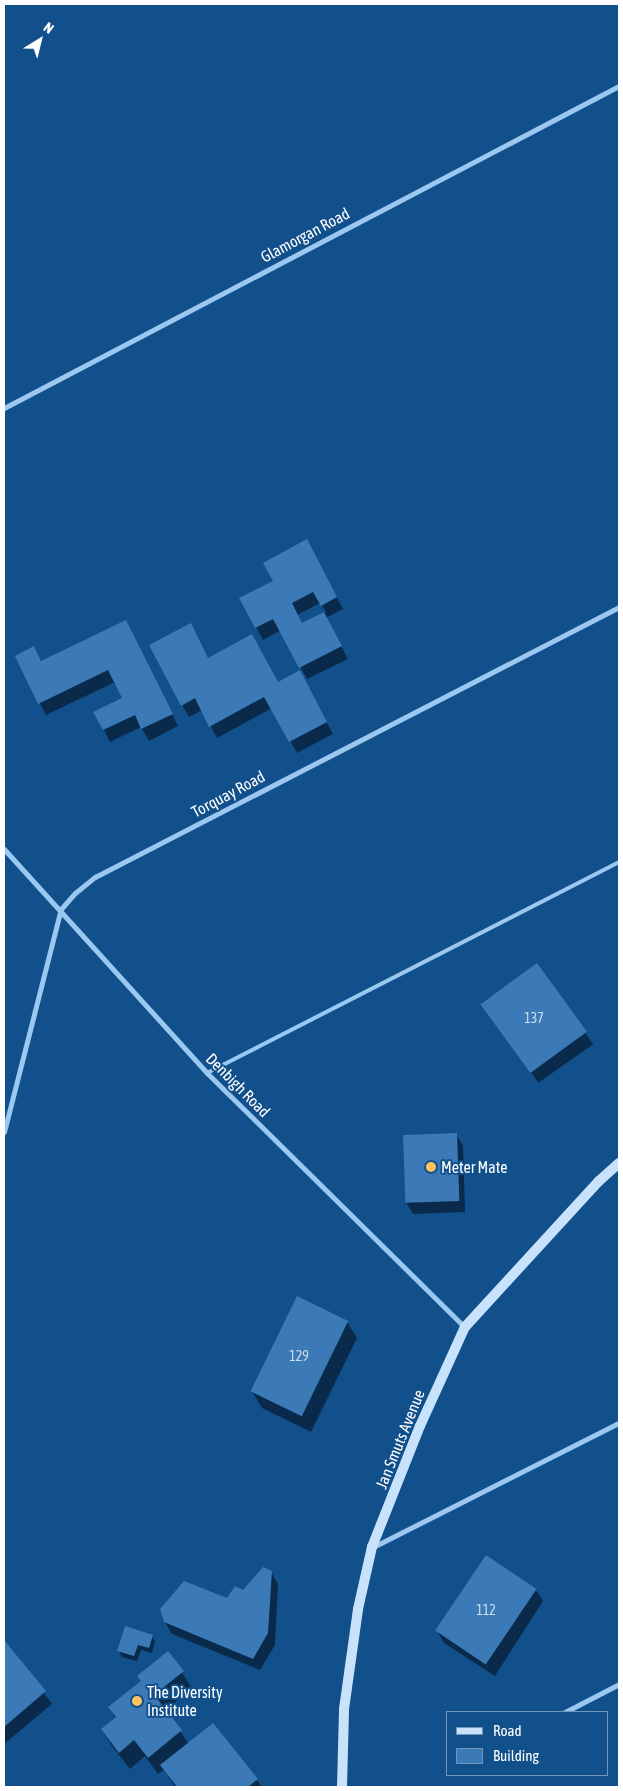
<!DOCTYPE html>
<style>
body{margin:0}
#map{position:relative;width:623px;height:1791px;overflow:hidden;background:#12508c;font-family:"Asap Condensed",sans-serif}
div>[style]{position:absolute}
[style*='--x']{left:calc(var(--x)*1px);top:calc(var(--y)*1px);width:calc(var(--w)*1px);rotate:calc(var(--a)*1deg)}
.shadow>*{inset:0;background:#0007;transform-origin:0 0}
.building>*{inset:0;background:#3b7ab6;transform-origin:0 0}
.service>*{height:4px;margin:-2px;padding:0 2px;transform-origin:2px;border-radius:2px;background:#9ac8f1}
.minor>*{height:5px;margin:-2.5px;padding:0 2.5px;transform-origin:2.5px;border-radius:2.5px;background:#9ac8f1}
.secondary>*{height:10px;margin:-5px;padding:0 5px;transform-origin:5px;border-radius:5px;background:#c9e2fc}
.dots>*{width:14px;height:14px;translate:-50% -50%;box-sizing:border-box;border:2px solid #12508c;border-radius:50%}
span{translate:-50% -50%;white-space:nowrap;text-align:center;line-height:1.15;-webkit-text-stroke:4px #12508c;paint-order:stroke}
.number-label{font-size:14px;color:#cedeed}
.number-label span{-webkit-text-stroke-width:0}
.street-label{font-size:16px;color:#fff}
.poi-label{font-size:16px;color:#fff}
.left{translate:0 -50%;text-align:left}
.frame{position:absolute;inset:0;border:5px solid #fff;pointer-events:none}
.legend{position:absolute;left:446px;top:1711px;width:162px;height:65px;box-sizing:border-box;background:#12508c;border:1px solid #7196ba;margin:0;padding:6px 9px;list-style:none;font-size:15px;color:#fff}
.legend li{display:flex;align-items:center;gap:10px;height:25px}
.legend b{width:25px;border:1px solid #7196ba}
.north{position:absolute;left:15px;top:15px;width:50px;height:50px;-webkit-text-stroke:4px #12508c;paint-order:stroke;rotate:36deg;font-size:14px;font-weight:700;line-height:20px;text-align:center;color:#fff}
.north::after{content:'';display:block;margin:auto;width:18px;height:22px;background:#fff;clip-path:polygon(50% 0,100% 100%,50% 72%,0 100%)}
</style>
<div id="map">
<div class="shadow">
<div style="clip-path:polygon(evenodd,313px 553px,343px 609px,326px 618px,348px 659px,307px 679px,281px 630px,263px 640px,241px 599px,274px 582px,313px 553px,320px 603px,326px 612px,302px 625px,297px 615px,320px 603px)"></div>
<div style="clip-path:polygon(126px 621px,178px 726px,149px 741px,141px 727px,110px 742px,95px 712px,124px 699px,115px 682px,46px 715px,16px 656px,34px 648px,42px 662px)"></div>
<div style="clip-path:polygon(191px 624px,208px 659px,278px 683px,306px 683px,333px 734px,297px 753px,272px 708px,217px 738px,202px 710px,189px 717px,182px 705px)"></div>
<div style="left:537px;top:964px;width:98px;height:67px;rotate:55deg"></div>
<div style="clip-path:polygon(456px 1134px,463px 1146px,465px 1212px,413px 1214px,406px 1202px)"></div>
<div style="clip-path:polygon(347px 1322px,357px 1338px,311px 1432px,262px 1408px,252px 1391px)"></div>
<div style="clip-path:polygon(271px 1572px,278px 1584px,275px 1645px,260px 1670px,172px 1634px,165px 1622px,244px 1592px)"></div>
<div style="clip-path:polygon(536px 1590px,543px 1601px,495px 1676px,444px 1643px,437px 1631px)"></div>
<div style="clip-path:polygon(152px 1636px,155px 1642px,152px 1653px,141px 1650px,137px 1661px,122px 1657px,119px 1651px)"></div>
<div style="clip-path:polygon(4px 1642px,52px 1704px,4px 1744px)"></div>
<div style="clip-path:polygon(182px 1672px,192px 1689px,165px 1710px,189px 1744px,257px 1780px,262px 1787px,175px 1787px,164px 1770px,158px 1774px,145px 1756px,130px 1769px,112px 1746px,102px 1730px,116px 1719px,109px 1707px)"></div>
</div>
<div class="building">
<div style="clip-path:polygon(307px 539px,337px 597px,321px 606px,313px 592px,292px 603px,302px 623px,324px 612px,342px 646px,299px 668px,273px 619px,255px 628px,239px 598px,273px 581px,263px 563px)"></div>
<div style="clip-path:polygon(126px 620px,173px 714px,141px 729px,135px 715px,103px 730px,93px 712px,122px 698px,108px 670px,38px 704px,15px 656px,34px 646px,41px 661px)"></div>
<div style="clip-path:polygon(191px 623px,208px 658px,252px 634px,278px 682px,300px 670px,327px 722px,289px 742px,264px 697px,209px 727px,195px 698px,181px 706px,149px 645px)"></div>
<div style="left:537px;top:963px;width:85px;height:70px;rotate:54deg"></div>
<div style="left:457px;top:1133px;width:68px;height:54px;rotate:88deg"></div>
<div style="left:297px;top:1296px;width:57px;height:106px;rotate:26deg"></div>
<div style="left:486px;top:1555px;width:61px;height:91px;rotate:34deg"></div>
<div style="clip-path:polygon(263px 1567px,272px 1571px,268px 1633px,253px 1659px,164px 1622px,160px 1609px,184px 1581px,227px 1598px,235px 1586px,243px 1590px)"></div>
<div style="clip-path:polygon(125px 1626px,153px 1635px,149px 1648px,138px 1645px,134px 1656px,117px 1651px)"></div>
<div style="clip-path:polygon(4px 1640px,46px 1691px,4px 1727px)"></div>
<div style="clip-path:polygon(168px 1651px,184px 1671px,154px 1695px,182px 1730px,148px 1758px,134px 1740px,119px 1753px,101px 1729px,116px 1717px,108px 1707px,141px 1681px,137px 1676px)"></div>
<div style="clip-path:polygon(213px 1723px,258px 1779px,248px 1787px,177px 1787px,160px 1765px)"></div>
</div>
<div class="service">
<div style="--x:207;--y:1073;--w:463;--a:-27.1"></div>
</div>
<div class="minor">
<div style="--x:4;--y:408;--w:694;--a:-27.64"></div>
<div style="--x:4;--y:849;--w:302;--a:47.8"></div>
<div style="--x:207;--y:1073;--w:362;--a:44.6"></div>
<div style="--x:4;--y:1132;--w:230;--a:-75.7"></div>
<div style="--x:61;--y:909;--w:21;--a:-49"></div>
<div style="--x:75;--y:893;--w:26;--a:-39"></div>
<div style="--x:95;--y:877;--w:589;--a:-27.26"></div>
<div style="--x:373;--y:1547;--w:275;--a:-26.8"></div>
<div style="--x:565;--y:1712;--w:61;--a:-27.4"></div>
</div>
<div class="secondary">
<div style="--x:342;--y:1787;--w:78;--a:-88.5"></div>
<div style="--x:344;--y:1709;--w:101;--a:-82"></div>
<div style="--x:358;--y:1609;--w:64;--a:-77.3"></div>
<div style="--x:372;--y:1547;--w:130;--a:-68.4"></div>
<div style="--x:420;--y:1426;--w:109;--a:-65.6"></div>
<div style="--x:465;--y:1327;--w:198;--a:-47.5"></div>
<div style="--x:599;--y:1181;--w:27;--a:-42"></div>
</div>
<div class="dots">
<div style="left:431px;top:1167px;background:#ffc45a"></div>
<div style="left:137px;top:1701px;background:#ffc45a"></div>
</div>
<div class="number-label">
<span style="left:534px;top:1018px">137</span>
<span style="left:299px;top:1356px">129</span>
<span style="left:486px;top:1610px">112</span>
</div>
<div class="street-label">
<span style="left:305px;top:235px;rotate:-28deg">Glamorgan Road</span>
<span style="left:228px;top:794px;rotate:-28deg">Torquay Road</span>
<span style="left:238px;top:1085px;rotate:45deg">Denbigh Road</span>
<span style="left:400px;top:1439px;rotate:-68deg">Jan Smuts Avenue</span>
</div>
<div class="poi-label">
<span class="left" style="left:441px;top:1167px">Meter Mate</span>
<span class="left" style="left:147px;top:1701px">The Diversity<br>Institute</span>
</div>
<div class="frame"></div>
<ul class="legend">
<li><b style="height:6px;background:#c9e2fc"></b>Road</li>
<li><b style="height:14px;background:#3b7ab6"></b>Building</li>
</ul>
<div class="north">N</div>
</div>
